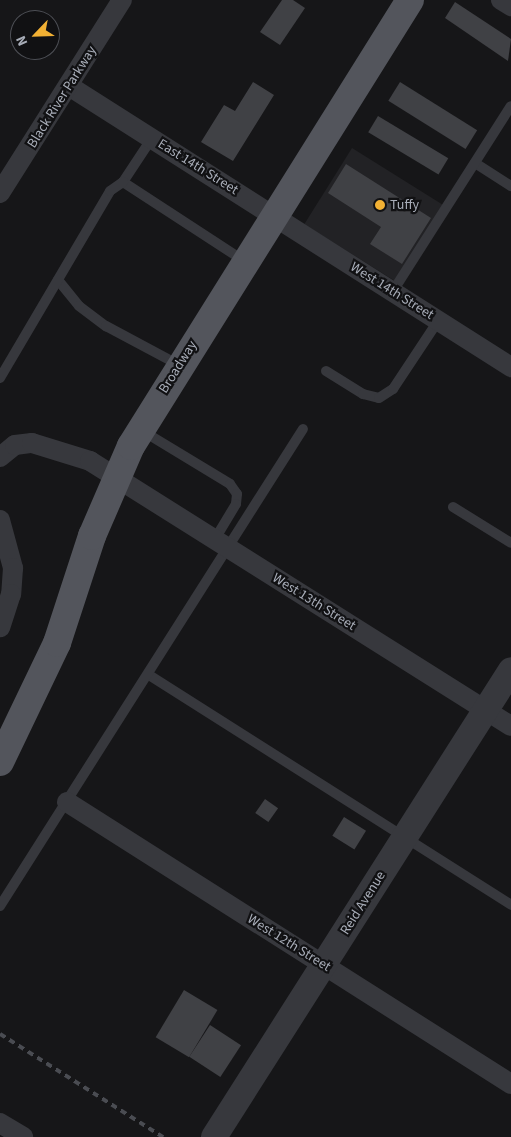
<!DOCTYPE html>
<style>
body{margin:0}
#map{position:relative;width:511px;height:1137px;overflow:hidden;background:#161618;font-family:"Source Sans 3",sans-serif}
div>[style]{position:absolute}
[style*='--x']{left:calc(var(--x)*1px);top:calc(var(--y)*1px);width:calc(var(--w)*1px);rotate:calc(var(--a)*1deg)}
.built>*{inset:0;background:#222225;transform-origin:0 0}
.building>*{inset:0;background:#404145;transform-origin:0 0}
.service>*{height:10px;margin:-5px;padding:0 5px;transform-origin:5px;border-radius:5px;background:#37383d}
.minor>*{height:20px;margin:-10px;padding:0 10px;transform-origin:10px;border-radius:10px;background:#37383d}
.tertiary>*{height:26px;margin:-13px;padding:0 13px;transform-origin:13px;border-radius:13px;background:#37383d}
.primary>*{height:28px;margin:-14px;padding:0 14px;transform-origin:14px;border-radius:14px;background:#53555c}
.rail>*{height:4px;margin-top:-2px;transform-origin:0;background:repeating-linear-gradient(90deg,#4a4c52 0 6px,transparent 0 11px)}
.dots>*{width:14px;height:14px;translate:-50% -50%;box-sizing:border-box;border:2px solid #111113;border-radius:50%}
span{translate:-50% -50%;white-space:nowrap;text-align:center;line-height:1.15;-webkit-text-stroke:4.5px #111113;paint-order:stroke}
.street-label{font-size:14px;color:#a8adb8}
.poi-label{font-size:14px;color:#a8adb8}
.left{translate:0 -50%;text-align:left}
.north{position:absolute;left:10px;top:10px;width:50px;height:50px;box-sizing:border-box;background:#111113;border:1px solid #4d4f55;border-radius:50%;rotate:246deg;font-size:14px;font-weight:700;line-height:20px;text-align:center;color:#a8adb8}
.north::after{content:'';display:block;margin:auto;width:18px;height:22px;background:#f2b134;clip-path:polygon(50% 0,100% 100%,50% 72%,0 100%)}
</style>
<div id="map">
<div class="built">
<div style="left:352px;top:148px;width:107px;height:90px;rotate:32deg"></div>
</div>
<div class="building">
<div style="clip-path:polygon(282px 0,293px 0,305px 8px,280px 45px,260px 32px)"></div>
<div style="clip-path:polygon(455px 2px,511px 39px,508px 61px,445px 18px)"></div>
<div style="clip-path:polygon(253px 82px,274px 95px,233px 161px,201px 142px,224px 105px,235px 111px)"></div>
<div style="left:400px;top:82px;width:91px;height:22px;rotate:32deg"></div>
<div style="left:378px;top:116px;width:82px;height:19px;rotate:31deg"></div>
<div style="clip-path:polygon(346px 164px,431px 218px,402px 264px,370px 244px,381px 227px,328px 193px)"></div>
<div style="left:265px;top:799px;width:16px;height:17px;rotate:35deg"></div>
<div style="left:344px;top:817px;width:26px;height:22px;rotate:32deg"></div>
<div style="left:184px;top:990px;width:39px;height:55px;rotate:31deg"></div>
<div style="left:210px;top:1025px;width:37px;height:38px;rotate:33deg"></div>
</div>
<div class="service">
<div style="--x:152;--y:138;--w:53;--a:123.4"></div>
<div style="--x:123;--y:182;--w:145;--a:33.1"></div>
<div style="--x:475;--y:163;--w:43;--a:32.6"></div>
<div style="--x:58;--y:280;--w:33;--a:51"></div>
<div style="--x:79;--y:306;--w:34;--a:37"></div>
<div style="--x:106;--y:326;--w:83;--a:28.1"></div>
<div style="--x:393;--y:291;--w:219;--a:-57.5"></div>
<div style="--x:326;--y:371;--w:44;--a:31.9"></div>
<div style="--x:363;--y:394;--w:16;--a:14"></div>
<div style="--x:379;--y:398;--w:17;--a:-33"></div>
<div style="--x:393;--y:389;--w:82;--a:-56.5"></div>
<div style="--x:0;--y:378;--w:217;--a:-59.5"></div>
<div style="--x:110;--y:191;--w:16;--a:-35"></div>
<div style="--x:141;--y:430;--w:104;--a:31.2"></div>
<div style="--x:230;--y:484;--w:12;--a:55"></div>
<div style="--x:237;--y:494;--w:10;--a:96"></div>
<div style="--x:236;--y:504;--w:41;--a:121"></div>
<div style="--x:453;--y:507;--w:68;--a:31.8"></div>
<div style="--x:149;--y:675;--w:429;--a:32.4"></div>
<div style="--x:0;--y:906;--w:565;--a:-57.58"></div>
</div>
<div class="minor">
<div style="--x:501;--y:0;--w:12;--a:31"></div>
<div style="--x:69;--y:86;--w:524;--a:32.45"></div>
<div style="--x:0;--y:193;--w:228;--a:-57.7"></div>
<div style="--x:0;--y:457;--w:19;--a:-39"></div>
<div style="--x:15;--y:445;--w:17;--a:-7"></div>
<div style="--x:32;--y:443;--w:61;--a:17.2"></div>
<div style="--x:90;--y:461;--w:497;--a:32.2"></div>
<div style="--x:0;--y:520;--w:50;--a:74.8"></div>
<div style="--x:13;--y:568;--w:26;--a:94"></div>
<div style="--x:11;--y:594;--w:35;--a:108"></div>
<div style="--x:67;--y:802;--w:526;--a:32.42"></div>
<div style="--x:0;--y:1123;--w:27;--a:31"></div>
</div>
<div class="tertiary">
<div style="--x:214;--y:1137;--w:553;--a:-57.54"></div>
</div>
<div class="primary">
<div style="--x:0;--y:762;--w:132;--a:-64.4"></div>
<div style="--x:57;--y:643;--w:113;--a:-71.9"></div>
<div style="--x:92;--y:536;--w:98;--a:-66.6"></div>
<div style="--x:131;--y:446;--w:526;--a:-57.97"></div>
</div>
<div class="rail">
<div style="--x:0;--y:1034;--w:193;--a:32.3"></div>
</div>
<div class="dots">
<div style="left:380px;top:205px;background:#f2b134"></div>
</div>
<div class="street-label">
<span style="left:62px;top:97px;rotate:-58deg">Black River Parkway</span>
<span style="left:198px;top:167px;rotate:32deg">East 14th Street</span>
<span style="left:392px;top:291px;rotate:32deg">West 14th Street</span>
<span style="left:178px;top:367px;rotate:-58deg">Broadway</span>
<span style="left:314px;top:602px;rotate:32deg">West 13th Street</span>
<span style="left:363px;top:903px;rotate:-58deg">Reid Avenue</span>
<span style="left:289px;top:943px;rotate:32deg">West 12th Street</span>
</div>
<div class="poi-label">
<span class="left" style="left:390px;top:205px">Tuffy</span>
</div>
<div class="north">N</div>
</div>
